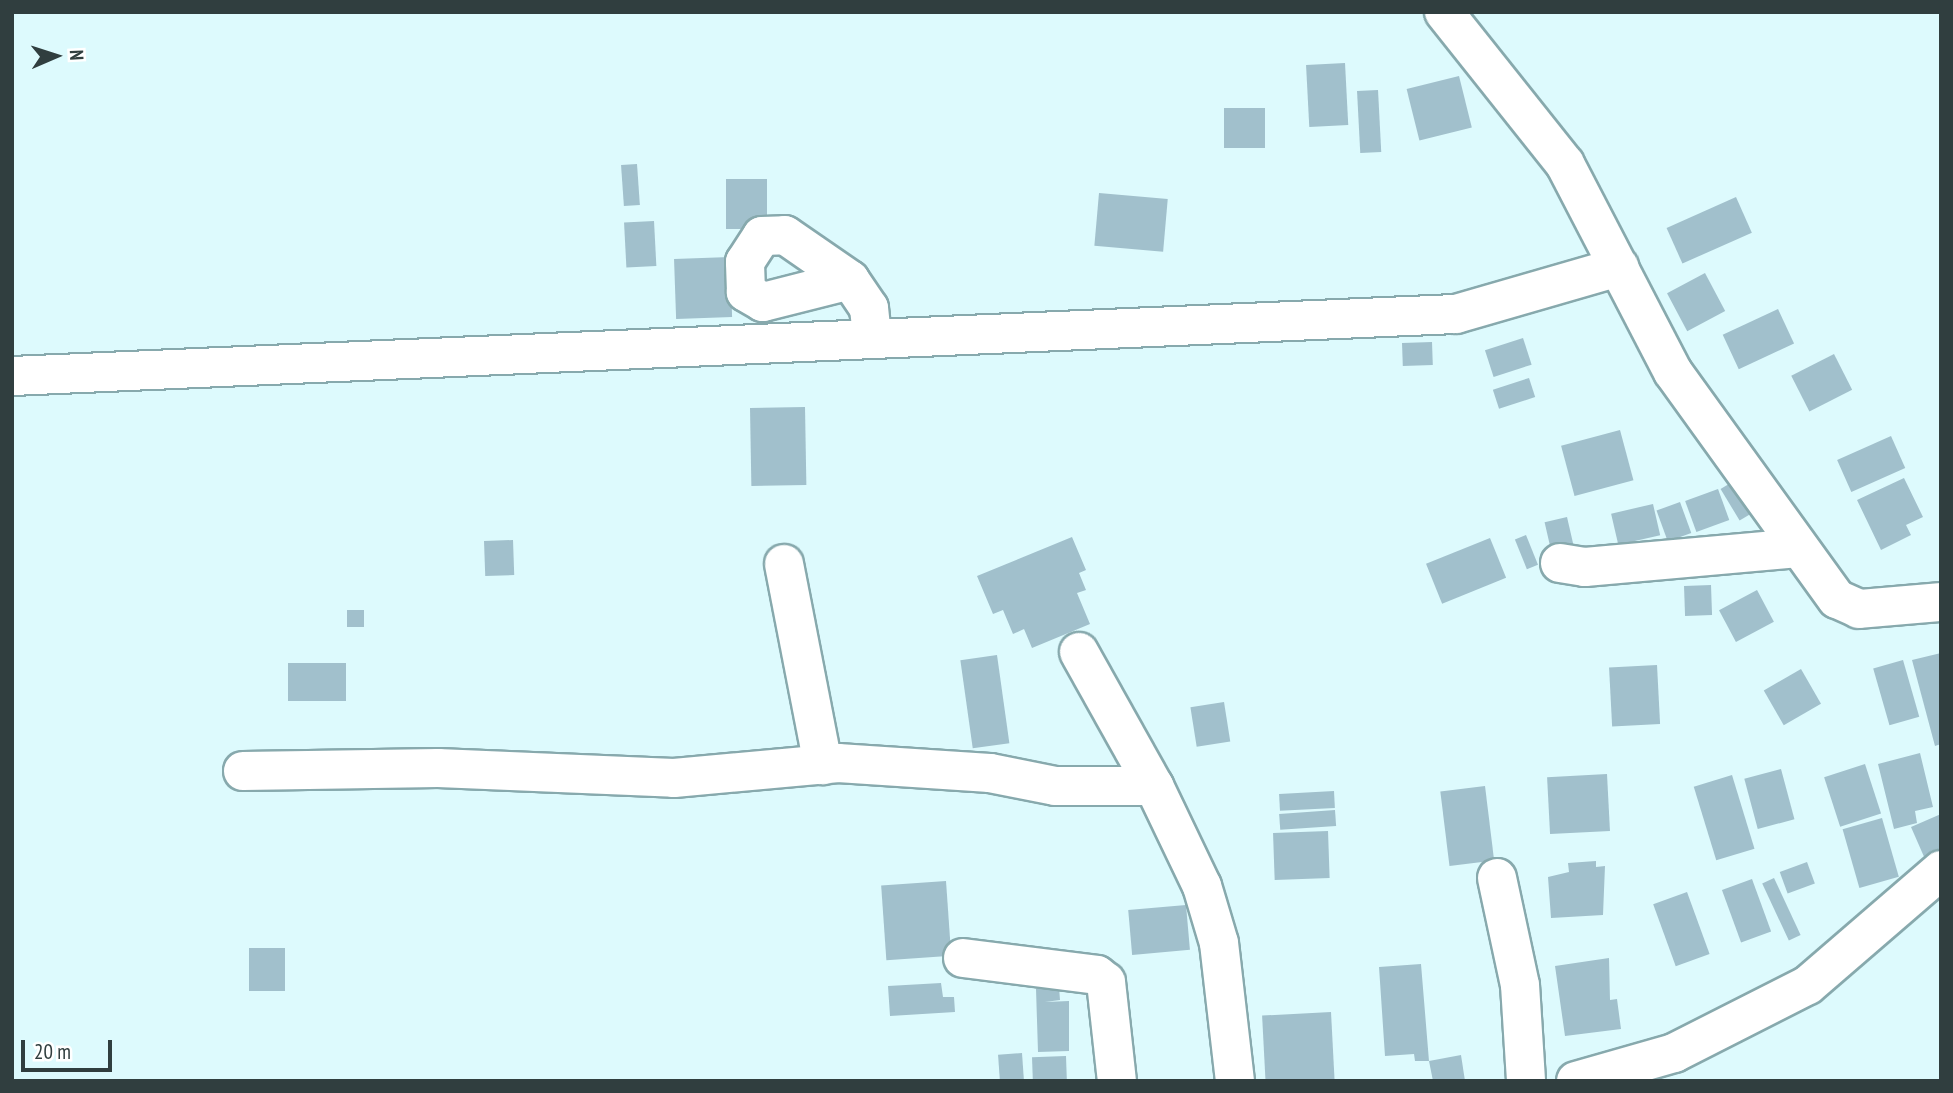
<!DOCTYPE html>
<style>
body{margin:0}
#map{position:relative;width:1953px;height:1093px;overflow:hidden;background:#ddfafd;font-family:"PT Sans Narrow",sans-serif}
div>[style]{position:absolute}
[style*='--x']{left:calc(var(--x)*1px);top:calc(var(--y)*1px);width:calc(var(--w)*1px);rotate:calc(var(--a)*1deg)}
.building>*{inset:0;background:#a1c0cc;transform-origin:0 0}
.roads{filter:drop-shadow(2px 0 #87a9ad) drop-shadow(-2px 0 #87a9ad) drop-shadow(0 2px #87a9ad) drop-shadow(0 -2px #87a9ad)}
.minor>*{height:38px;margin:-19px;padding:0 19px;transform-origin:19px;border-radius:19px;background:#fff}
span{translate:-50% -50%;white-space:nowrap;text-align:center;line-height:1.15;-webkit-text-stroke:5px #fff;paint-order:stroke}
.frame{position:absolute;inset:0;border:14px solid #303e3f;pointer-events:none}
.north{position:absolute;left:21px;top:21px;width:70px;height:70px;-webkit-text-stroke:5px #fff;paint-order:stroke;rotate:87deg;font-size:19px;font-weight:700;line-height:28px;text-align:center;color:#303e3f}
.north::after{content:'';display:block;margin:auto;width:24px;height:32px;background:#303e3f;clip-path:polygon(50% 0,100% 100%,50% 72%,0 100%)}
.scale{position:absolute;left:21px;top:1040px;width:91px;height:32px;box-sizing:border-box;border:4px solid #303e3f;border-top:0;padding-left:9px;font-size:21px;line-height:24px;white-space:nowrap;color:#303e3f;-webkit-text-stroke:5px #fff;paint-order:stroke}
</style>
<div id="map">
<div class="building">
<div style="left:1345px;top:63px;width:62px;height:39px;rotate:87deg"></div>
<div style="left:1459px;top:76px;width:53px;height:54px;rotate:76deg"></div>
<div style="left:1378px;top:90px;width:62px;height:21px;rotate:87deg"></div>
<div style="left:1224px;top:108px;width:41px;height:40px"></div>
<div style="left:637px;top:164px;width:41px;height:16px;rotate:86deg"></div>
<div style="left:726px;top:179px;width:41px;height:50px"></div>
<div style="left:1099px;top:193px;width:69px;height:53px;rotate:5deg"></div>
<div style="left:1736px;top:197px;width:39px;height:76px;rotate:66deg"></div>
<div style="left:654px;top:221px;width:45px;height:30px;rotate:87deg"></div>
<div style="left:730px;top:257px;width:60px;height:56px;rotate:88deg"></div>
<div style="left:1705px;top:273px;width:43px;height:43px;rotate:62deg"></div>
<div style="left:1778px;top:309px;width:38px;height:61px;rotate:65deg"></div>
<div style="left:1523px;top:338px;width:28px;height:40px;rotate:72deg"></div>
<div style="left:1432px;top:342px;width:23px;height:30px;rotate:88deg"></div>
<div style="left:1834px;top:354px;width:40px;height:48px;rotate:63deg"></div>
<div style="left:1529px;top:378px;width:20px;height:38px;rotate:72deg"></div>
<div style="left:805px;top:407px;width:78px;height:55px;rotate:89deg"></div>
<div style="left:1620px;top:430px;width:52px;height:61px;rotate:75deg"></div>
<div style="left:1891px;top:436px;width:35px;height:59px;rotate:66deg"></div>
<div style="left:1742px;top:476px;width:37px;height:25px;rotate:59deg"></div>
<div style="clip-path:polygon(1904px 478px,1923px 517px,1906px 525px,1911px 535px,1881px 550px,1857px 500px)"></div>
<div style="left:1718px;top:489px;width:33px;height:35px;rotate:70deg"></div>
<div style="left:1680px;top:502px;width:33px;height:25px;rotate:70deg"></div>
<div style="left:1653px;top:504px;width:32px;height:43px;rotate:77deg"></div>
<div style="left:1567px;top:517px;width:31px;height:23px;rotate:77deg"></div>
<div style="left:1526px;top:535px;width:32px;height:12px;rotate:68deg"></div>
<div style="clip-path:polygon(1072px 537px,1086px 570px,1079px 573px,1086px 590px,1077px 593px,1090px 624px,1032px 648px,1024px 629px,1013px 634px,1003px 610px,993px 614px,977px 576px)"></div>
<div style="left:1490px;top:538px;width:43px;height:69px;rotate:68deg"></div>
<div style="left:513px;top:540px;width:35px;height:29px;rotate:88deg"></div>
<div style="left:1711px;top:585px;width:30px;height:27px;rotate:88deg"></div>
<div style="left:1757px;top:590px;width:36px;height:43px;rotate:62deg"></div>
<div style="left:347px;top:610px;width:17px;height:17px"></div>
<div style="clip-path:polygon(1941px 653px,1941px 744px,1935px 746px,1912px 660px)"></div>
<div style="left:997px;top:655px;width:89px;height:37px;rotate:82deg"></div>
<div style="left:1903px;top:660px;width:59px;height:31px;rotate:74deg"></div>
<div style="left:288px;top:663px;width:58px;height:38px"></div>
<div style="left:1657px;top:665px;width:59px;height:48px;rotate:87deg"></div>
<div style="left:1801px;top:669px;width:40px;height:43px;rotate:60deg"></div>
<div style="left:1224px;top:702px;width:40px;height:34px;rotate:81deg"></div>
<div style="clip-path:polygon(1920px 753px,1933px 807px,1915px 811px,1917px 823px,1894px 829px,1878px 764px)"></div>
<div style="left:1865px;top:764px;width:52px;height:43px;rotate:72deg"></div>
<div style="left:1781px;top:769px;width:52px;height:38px;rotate:75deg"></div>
<div style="left:1607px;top:774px;width:57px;height:60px;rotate:87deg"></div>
<div style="left:1732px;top:775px;width:77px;height:40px;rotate:73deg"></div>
<div style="left:1485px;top:786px;width:75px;height:45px;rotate:83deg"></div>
<div style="left:1334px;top:791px;width:17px;height:55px;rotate:87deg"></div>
<div style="left:1335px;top:810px;width:16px;height:56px;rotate:86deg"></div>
<div style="clip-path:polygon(1941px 814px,1941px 853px,1925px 859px,1911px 827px)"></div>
<div style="left:1882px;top:818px;width:61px;height:41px;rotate:74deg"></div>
<div style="left:1328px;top:831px;width:47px;height:55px;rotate:88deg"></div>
<div style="clip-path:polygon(1596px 861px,1596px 867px,1605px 866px,1603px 915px,1551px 918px,1548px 877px,1569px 872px,1568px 863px)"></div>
<div style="left:1807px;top:862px;width:23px;height:29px;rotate:70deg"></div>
<div style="left:1774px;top:878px;width:63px;height:13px;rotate:65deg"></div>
<div style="left:1752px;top:879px;width:56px;height:32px;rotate:70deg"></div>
<div style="left:946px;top:881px;width:75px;height:65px;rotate:86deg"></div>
<div style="left:1687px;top:892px;width:66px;height:36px;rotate:70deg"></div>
<div style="left:1186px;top:905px;width:45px;height:58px;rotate:85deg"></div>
<div style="left:249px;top:948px;width:36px;height:43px"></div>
<div style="clip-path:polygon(1609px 958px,1610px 1000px,1617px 999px,1621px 1029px,1565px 1036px,1555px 966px)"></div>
<div style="clip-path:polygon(1421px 964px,1429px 1061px,1415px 1061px,1414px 1054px,1385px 1056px,1379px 967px)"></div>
<div style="clip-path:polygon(941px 983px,943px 997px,954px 997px,955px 1012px,890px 1016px,888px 986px)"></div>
<div style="clip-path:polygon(1059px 987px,1060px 1000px,1045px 1002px,1069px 1001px,1069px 1051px,1038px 1052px,1036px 989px)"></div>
<div style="left:1331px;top:1012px;width:67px;height:69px;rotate:87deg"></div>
<div style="left:1022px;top:1053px;width:28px;height:24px;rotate:86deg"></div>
<div style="clip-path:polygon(1461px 1055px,1465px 1081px,1433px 1081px,1429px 1061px)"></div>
<div style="left:1066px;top:1056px;width:25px;height:34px;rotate:88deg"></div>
</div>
<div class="roads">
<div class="minor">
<div style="--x:1444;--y:12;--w:194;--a:51.5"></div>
<div style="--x:1565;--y:164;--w:234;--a:62.6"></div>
<div style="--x:1673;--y:372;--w:280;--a:54.2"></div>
<div style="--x:1837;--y:599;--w:24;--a:24"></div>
<div style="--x:1859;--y:609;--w:82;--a:-4.9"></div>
<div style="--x:850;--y:280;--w:90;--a:165.8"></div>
<div style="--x:763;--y:302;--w:20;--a:-150"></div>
<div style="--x:746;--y:292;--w:30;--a:-92"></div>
<div style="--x:745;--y:262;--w:31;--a:-57"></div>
<div style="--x:762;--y:236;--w:23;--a:-2"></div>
<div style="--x:785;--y:235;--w:79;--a:34.7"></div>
<div style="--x:850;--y:280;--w:34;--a:56"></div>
<div style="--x:869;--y:308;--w:28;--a:84"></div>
<div style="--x:12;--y:376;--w:1445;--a:-2.46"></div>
<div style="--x:1456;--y:314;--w:170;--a:-16.1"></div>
<div style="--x:1560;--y:563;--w:25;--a:9"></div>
<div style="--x:1585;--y:567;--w:214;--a:-5.1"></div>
<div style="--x:784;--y:564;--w:205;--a:79"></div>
<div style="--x:1079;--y:652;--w:154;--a:60.8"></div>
<div style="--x:243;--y:771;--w:195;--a:-0.9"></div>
<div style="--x:438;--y:768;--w:236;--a:2.4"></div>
<div style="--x:674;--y:778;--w:165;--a:-5.2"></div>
<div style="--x:838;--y:763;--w:152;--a:3.8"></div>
<div style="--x:990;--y:773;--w:66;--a:11.3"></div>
<div style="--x:1055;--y:786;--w:99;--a:0"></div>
<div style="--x:1154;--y:786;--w:111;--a:64.4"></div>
<div style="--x:1202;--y:886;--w:59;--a:73.4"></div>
<div style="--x:1219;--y:943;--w:139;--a:83.4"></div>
<div style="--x:1497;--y:878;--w:109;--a:77.9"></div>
<div style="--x:1520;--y:985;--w:96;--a:86.4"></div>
<div style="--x:963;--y:958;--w:135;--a:7.2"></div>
<div style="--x:1097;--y:975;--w:11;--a:38"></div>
<div style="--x:1106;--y:982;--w:100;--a:83.7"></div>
<div style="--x:1576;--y:1081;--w:102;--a:-15.9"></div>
<div style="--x:1674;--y:1053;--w:150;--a:-26.9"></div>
<div style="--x:1808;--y:985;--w:176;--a:-40.8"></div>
</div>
</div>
<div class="frame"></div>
<div class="north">N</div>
<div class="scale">20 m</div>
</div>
